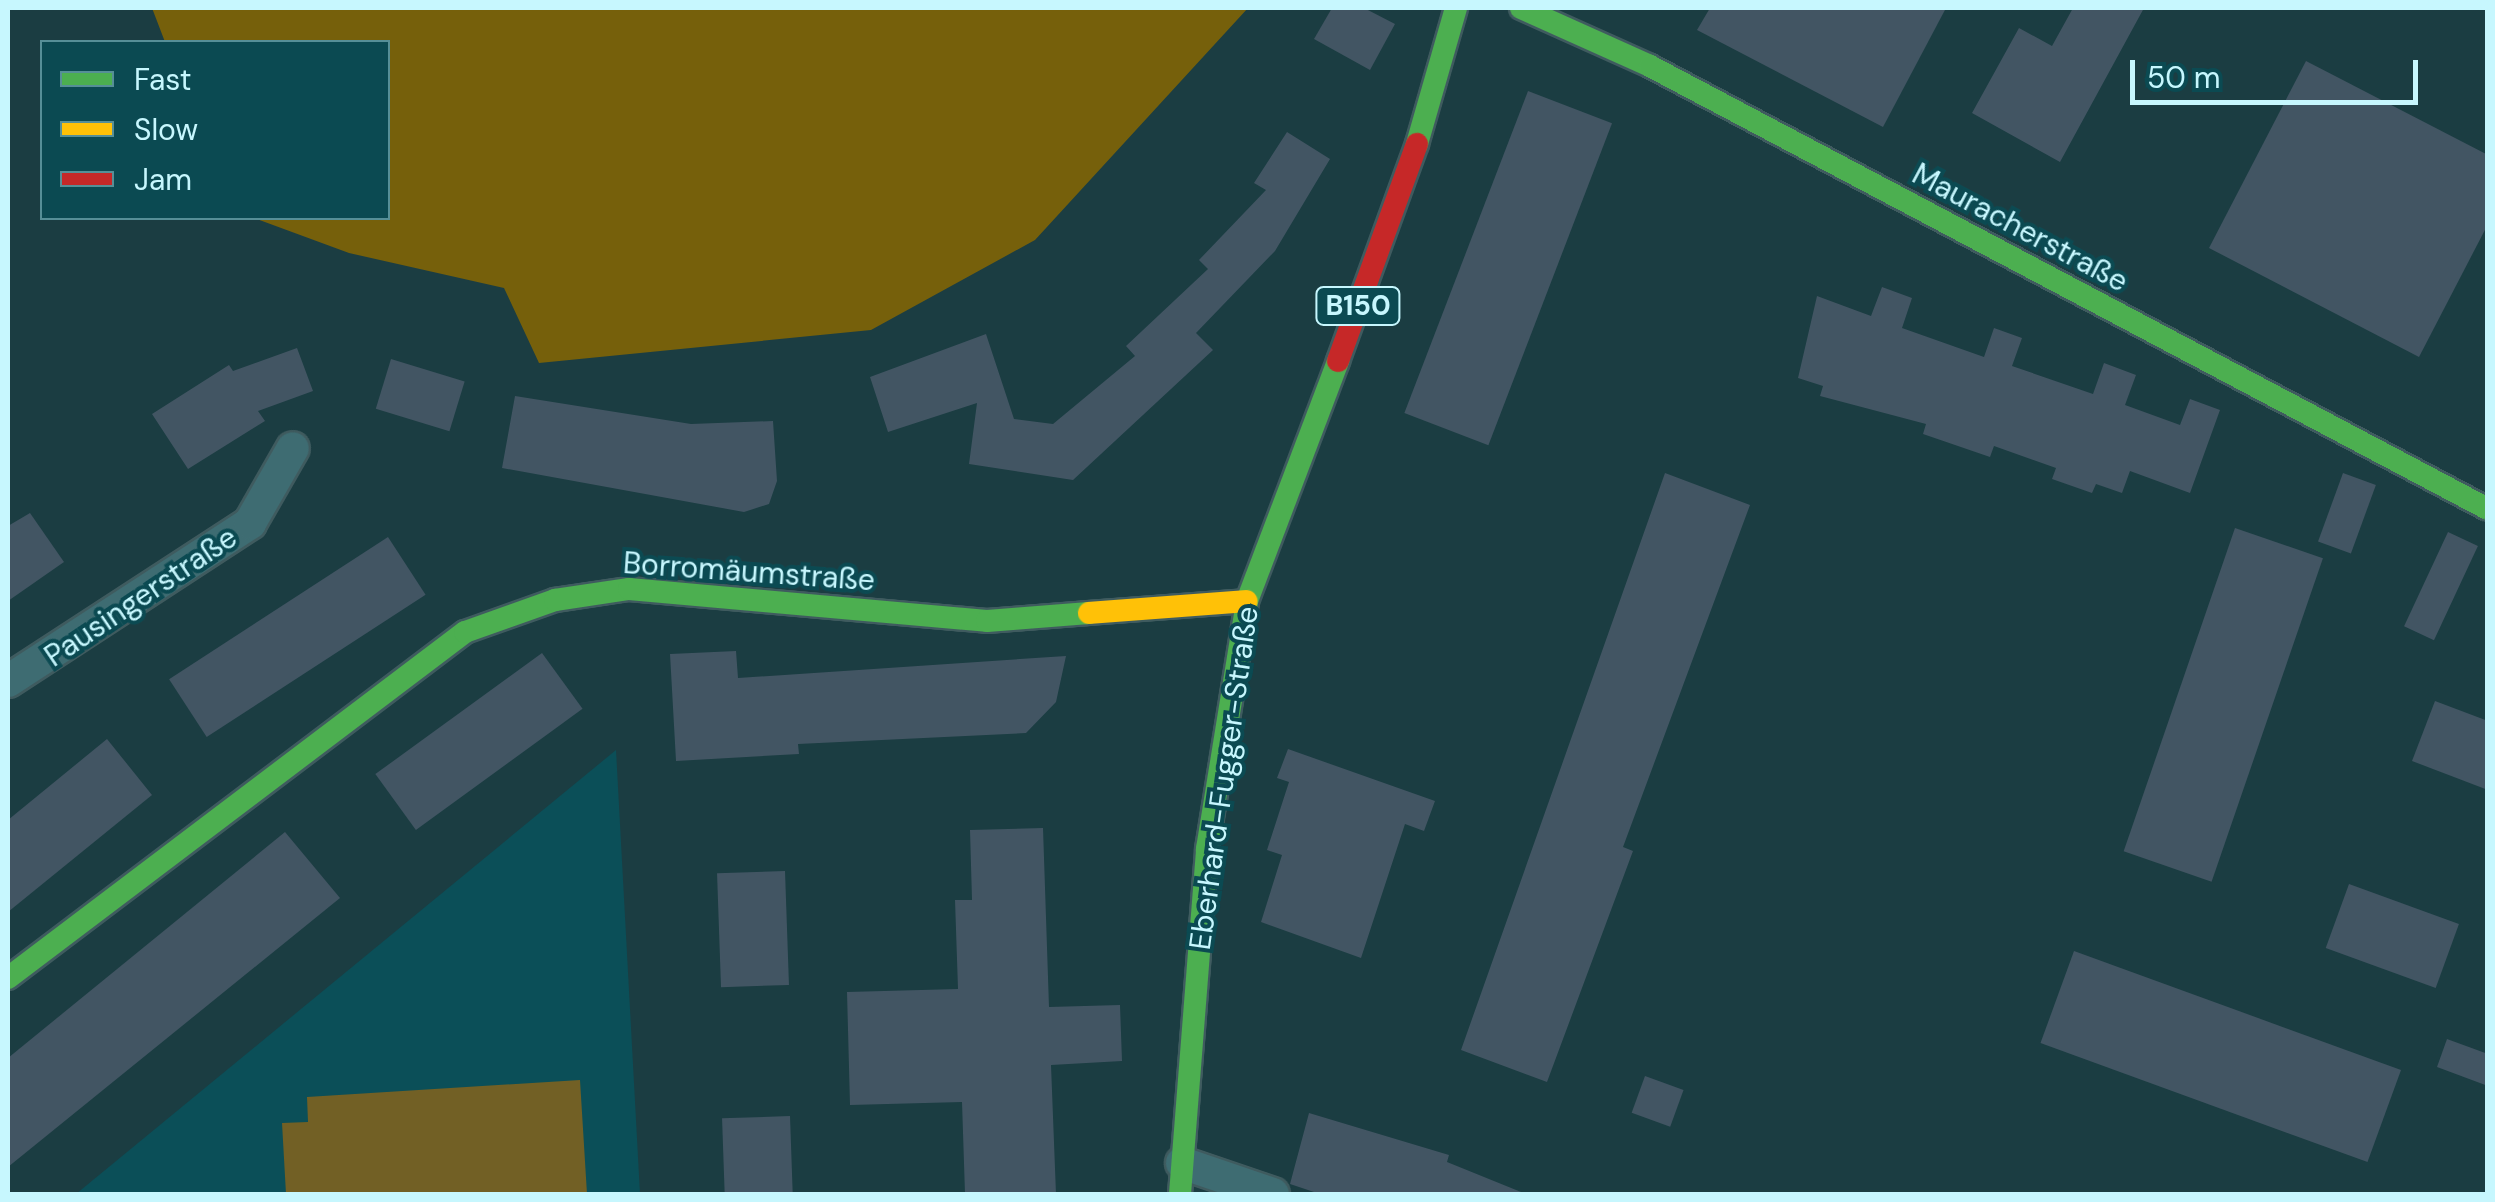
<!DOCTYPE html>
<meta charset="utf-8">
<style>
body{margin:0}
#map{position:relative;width:2495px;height:1202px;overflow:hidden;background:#1b3d42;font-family:"DM Sans",sans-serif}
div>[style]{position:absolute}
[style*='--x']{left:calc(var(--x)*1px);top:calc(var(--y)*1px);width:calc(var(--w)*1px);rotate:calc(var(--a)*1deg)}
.built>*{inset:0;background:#0b4f58}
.green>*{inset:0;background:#726025}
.forest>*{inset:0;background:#76600b}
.building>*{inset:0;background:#425563;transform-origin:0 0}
.roads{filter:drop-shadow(2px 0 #3f5b5f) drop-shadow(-2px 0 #3f5b5f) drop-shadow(0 2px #3f5b5f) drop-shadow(0 -2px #3f5b5f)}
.street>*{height:32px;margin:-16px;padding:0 16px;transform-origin:16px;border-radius:16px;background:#3e6c72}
.fast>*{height:22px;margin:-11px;padding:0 11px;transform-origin:11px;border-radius:11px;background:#4caf50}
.slow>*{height:22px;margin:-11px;padding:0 11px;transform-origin:11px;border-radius:11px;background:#ffc107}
.jam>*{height:22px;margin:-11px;padding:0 11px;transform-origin:11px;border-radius:11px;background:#c62828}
span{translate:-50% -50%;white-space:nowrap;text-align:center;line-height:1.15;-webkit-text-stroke:8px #0b4a52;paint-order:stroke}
.shield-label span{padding:2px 8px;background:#0b4a52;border:2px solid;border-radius:8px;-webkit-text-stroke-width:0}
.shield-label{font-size:28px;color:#c7f7fe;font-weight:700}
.street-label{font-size:30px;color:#c7f7fe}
.frame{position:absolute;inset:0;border:10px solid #c7f7fe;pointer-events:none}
.legend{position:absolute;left:40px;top:40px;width:350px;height:180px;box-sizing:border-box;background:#0b4a52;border:2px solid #568f97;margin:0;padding:12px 18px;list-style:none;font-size:30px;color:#c7f7fe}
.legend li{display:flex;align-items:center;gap:20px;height:50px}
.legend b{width:50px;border:2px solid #568f97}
.scale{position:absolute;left:2130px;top:60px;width:288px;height:45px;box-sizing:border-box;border:5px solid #c7f7fe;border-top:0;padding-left:12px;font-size:30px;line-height:35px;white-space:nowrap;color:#c7f7fe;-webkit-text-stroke:8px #0b4a52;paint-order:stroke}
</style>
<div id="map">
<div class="built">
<div style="clip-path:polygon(616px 750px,640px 1194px,76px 1194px)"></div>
</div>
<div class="green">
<div style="clip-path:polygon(580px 1080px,587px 1194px,286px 1194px,282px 1123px,308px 1122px,307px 1097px)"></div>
</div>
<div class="forest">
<div style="clip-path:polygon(152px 8px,1248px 8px,1035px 240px,871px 330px,539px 363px,504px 288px,349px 253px,254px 218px,388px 218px,388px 42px,165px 42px)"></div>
</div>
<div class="building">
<div style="clip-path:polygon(1332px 8px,1364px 8px,1395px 24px,1370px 70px,1314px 39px)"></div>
<div style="clip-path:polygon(1710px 8px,1946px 8px,1883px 127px,1697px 30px)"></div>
<div style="clip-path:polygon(2073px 8px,2144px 8px,2060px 162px,1972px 113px,2019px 28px,2052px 46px)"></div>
<div style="clip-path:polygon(2306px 61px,2488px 155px,2488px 224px,2419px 357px,2209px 248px)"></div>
<div style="left:1528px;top:91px;width:90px;height:345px;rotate:21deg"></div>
<div style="clip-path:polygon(1287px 132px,1330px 159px,1275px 251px,1196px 333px,1213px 350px,1073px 480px,969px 464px,977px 403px,888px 432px,870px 377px,986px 334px,1014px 419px,1053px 424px,1135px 356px,1126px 346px,1208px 269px,1199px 260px,1266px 190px,1254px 183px)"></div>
<div style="clip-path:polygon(1882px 287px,1912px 298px,1902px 328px,1984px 357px,1994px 328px,2022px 338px,2012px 366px,2093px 394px,2104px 363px,2136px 375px,2125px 405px,2180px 425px,2190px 399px,2220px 410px,2190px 493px,2130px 471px,2122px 493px,2096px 484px,2092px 493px,2052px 479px,2056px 468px,1994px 446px,1990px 457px,1923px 434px,1926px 424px,1820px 396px,1823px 386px,1798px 378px,1817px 296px,1871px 316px)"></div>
<div style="clip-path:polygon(297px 348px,313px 391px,258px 411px,265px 421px,188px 469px,152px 414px,229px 365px,233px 371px)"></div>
<div style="left:391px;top:359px;width:77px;height:52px;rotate:17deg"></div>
<div style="clip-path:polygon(515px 396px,691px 424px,773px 421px,777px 481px,769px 504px,744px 512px,502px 468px)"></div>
<div style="clip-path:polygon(1665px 473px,1750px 505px,1623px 847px,1633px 851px,1547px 1082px,1461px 1050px)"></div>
<div style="left:2343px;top:473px;width:35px;height:73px;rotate:20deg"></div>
<div style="clip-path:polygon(30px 513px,64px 562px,8px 601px,8px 526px)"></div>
<div style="left:2235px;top:528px;width:93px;height:342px;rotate:19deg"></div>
<div style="left:2448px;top:532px;width:33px;height:104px;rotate:25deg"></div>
<div style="left:388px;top:537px;width:69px;height:261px;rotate:57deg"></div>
<div style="clip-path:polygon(736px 651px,738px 678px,1066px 656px,1056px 702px,1026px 733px,798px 744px,799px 754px,676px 761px,670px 654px)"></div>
<div style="left:542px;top:653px;width:69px;height:206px;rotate:54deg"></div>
<div style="clip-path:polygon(2435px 701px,2488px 721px,2488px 790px,2412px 761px)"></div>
<div style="clip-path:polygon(107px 739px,152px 795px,8px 912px,8px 820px)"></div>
<div style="clip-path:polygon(1288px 749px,1435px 801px,1424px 831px,1405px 824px,1361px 958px,1261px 922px,1282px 855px,1267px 850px,1289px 782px,1277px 778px)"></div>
<div style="clip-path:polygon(1043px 828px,1049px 1007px,1120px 1005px,1122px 1061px,1051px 1065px,1056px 1194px,965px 1194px,962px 1102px,850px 1105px,847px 992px,958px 989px,955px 900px,972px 900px,970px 830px)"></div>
<div style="clip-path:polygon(285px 832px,340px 898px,8px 1167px,8px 1058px)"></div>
<div style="left:785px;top:871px;width:114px;height:68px;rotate:88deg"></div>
<div style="left:2349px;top:884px;width:117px;height:68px;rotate:20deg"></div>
<div style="left:2074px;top:951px;width:348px;height:98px;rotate:20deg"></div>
<div style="clip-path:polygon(2447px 1039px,2488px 1054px,2488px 1086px,2437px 1067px)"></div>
<div style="left:1645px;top:1076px;width:41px;height:39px;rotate:20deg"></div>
<div style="clip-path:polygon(1309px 1113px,1449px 1155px,1447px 1162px,1526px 1194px,1320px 1194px,1290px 1184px)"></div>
<div style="left:790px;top:1116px;width:78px;height:68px;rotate:88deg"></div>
</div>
<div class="roads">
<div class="street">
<div style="--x:8;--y:681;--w:289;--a:-33.1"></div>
<div style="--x:250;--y:523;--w:86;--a:-60.2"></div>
<div style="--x:1182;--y:1163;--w:96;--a:18.8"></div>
</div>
<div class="fast">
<div style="--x:1521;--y:8;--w:141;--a:24.2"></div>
<div style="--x:1650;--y:66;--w:946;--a:27.87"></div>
<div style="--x:1417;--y:144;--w:141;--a:-74"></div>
<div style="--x:8;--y:978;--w:573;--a:-37.13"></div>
<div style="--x:465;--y:632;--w:96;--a:-19.6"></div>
<div style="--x:555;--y:600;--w:75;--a:-8.5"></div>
<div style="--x:629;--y:589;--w:359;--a:5.1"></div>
<div style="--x:987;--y:621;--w:102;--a:-4.5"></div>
<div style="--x:1180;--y:1194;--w:346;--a:-85.5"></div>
<div style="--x:1207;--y:849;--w:251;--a:-80.8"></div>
<div style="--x:1247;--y:601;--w:257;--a:-69.2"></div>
</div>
<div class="slow">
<div style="--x:1089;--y:613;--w:158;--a:-4.3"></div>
</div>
<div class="jam">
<div style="--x:1338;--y:361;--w:231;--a:-70"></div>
</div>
</div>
<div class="shield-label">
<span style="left:1358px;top:306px">B150</span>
</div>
<div class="street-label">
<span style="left:2020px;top:228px;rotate:28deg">Mauracherstraße</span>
<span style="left:749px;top:572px;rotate:4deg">Borromäumstraße</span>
<span style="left:141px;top:597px;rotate:-34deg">Pausingerstraße</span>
<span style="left:1224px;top:778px;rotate:-82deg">Eberhard-Fugger-Straße</span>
</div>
<div class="frame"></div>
<ul class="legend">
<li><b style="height:12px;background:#4caf50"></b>Fast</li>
<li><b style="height:12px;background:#ffc107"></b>Slow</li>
<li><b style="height:12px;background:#c62828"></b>Jam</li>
</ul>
<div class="scale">50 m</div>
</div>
